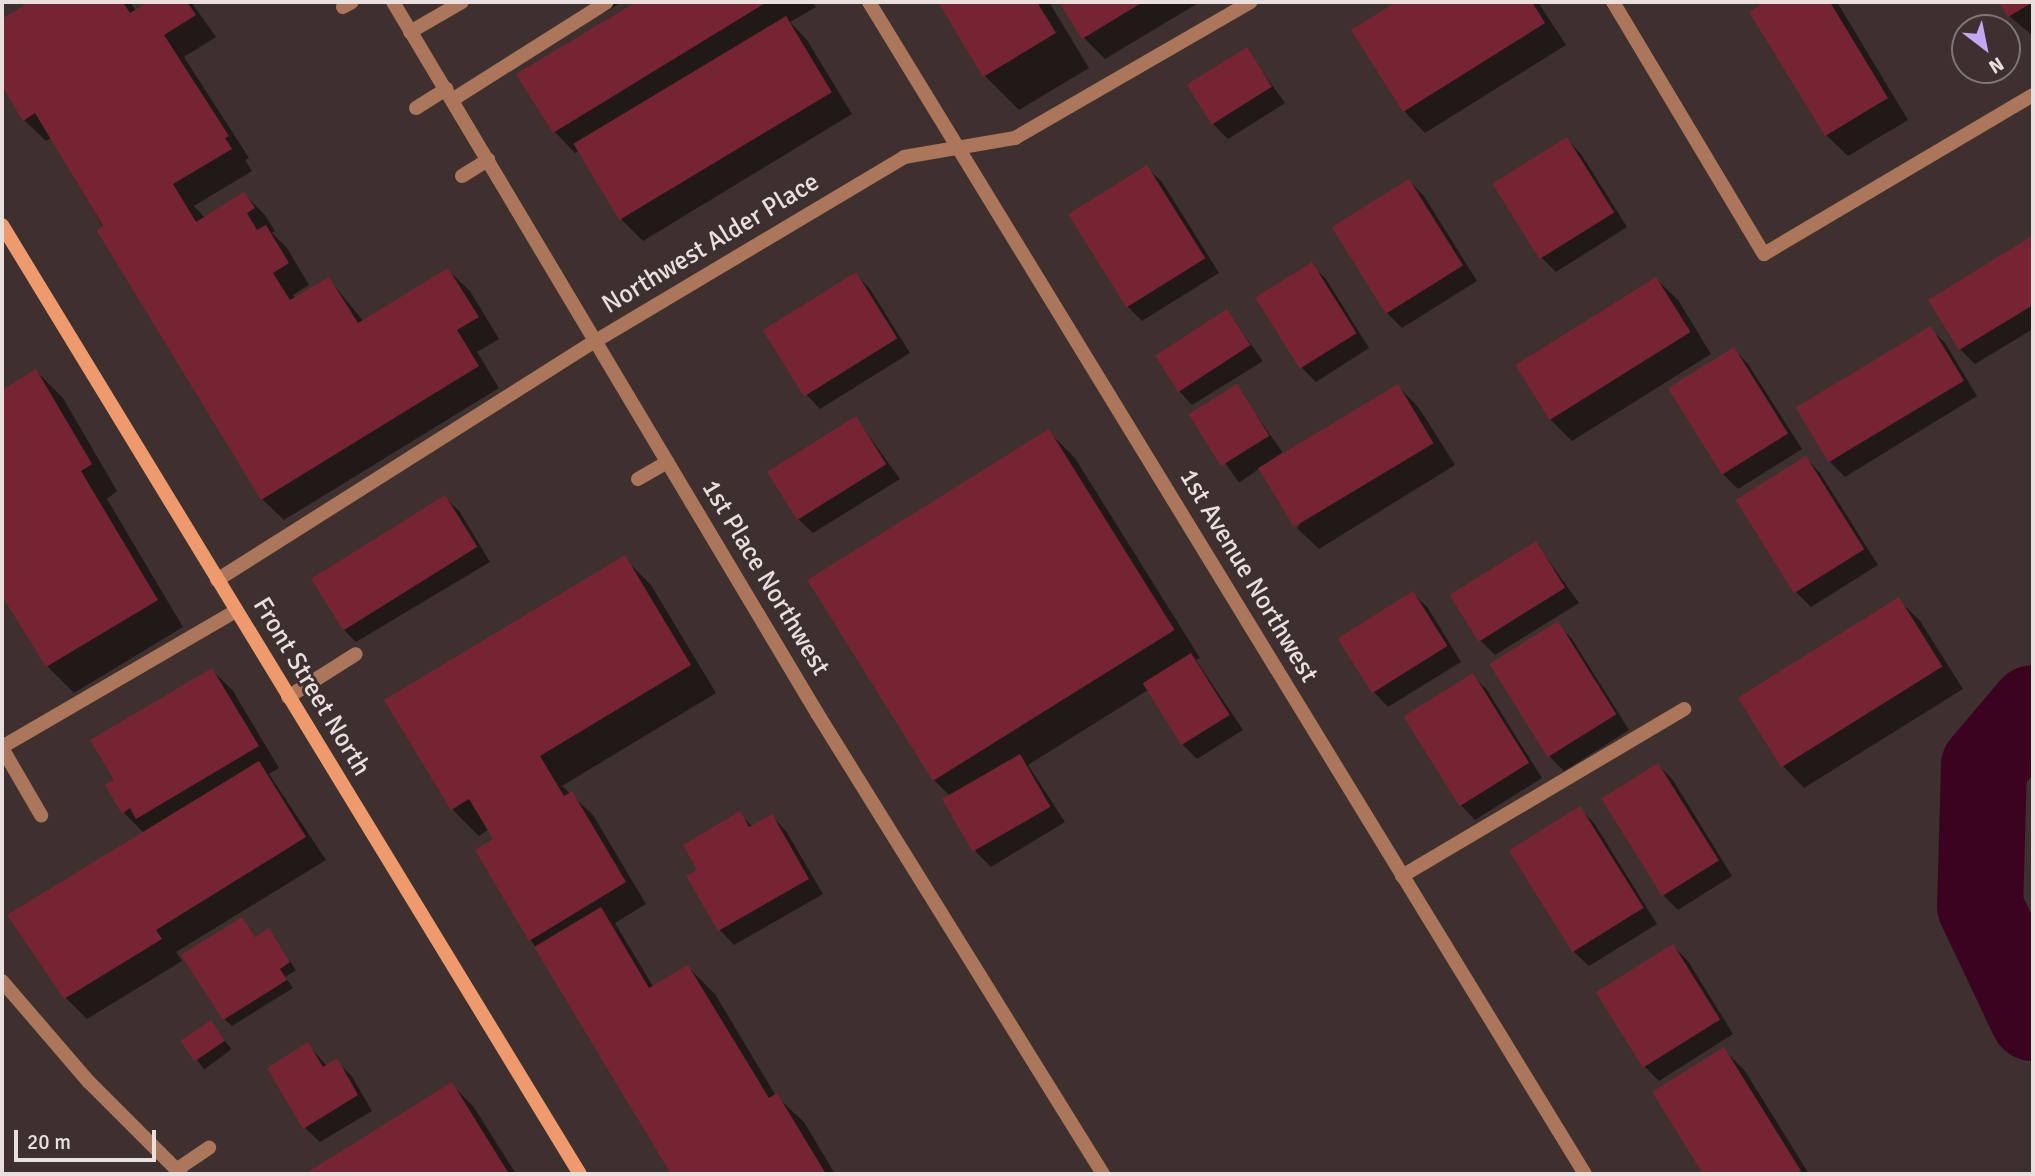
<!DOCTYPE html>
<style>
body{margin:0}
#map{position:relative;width:2035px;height:1176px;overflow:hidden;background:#3e302e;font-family:Signika,sans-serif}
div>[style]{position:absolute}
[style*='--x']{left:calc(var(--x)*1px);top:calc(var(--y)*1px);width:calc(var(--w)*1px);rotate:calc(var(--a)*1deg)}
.shadow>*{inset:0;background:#0007;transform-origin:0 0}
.river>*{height:86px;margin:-43px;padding:0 43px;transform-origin:43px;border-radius:43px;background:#3c0321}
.building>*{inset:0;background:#762434;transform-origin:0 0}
.lane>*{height:14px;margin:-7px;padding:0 7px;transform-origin:7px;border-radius:7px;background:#ac765a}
.street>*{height:14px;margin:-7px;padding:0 7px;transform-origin:7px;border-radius:7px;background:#ac765a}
.secondary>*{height:14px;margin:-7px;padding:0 7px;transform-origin:7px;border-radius:7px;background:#ef9a6c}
span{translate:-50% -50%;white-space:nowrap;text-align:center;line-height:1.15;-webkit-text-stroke:6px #3e302e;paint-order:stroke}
.street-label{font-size:26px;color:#e9e0de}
.frame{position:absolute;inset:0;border:4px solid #e9e0de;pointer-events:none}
.north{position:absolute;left:1951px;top:14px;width:70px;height:70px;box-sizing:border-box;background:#3e302e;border:2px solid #827674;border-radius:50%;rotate:148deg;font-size:19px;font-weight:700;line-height:28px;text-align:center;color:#e9e0de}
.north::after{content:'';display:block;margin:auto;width:24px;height:32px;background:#c2a7f2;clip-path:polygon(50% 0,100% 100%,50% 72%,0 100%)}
.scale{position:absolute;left:14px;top:1130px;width:142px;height:32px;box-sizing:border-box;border:4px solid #e9e0de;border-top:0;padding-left:9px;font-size:21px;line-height:24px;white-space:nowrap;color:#e9e0de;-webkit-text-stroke:5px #3e302e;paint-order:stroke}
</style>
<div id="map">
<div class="shadow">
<div style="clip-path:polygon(33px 2px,130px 2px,136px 11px,152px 2px,191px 2px,216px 37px,184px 57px,249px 158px,245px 160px,252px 171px,194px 206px,205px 218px,244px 194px,265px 215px,275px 231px,272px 233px,287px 248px,309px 285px,293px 295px,296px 299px,329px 279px,364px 322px,448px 270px,470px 291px,499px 339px,477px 352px,499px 388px,284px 520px,262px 499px,51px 138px,46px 141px,24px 120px,2px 83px,2px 21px)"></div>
<div style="clip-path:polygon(593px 2px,622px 2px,604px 13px)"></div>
<div style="clip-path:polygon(639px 2px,812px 2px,816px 7px,790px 22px,807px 40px,852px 114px,643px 241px,622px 220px,580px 150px,575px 153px,554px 131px,519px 74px)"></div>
<div style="clip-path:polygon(940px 2px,1049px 2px,1089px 68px,1019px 110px,985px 76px)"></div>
<div style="clip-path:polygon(1062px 2px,1200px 2px,1105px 59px,1084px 38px)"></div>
<div style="clip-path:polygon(1399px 2px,1538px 2px,1566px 45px,1425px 133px,1404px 111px,1353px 30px)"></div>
<div style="clip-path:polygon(1768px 2px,1837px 2px,1908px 120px,1848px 156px,1826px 135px,1751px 12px)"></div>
<div style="clip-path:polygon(2000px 2px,2033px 2px,2033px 36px,2009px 16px)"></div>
<div style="clip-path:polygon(1246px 49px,1285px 103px,1228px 139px,1213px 124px)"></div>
<div style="clip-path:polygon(1567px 139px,1581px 154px,1627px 227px,1556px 272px,1541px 257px,1495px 184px)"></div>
<div style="clip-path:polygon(1147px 168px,1162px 182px,1219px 273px,1142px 321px,1127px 306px,1071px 215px)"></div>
<div style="clip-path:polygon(1409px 181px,1424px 196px,1477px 281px,1402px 328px,1387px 313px)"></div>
<div style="clip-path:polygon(2032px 238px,2033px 329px,1975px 364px,1960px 349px)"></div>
<div style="clip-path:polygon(1311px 265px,1326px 279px,1369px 348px,1316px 382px,1301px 367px,1258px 298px)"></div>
<div style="clip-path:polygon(856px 274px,870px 289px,910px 353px,820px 409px,806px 394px)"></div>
<div style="clip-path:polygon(1656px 279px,1678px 300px,1711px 354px,1572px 441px,1550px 419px,1517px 366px)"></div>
<div style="clip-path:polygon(1227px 311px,1263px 361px,1192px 405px,1178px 390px)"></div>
<div style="clip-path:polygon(1930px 328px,1945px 343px,1977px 396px,1845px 477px,1830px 462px)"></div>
<div style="clip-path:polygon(1734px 349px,1748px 364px,1802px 449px,1738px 489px,1723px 474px)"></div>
<div style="clip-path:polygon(36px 371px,63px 398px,117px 491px,107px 499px,183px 627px,74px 693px,47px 666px,2px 594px,2px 392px)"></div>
<div style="left:1236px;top:386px;width:81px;height:53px;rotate:55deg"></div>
<div style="clip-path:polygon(1398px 386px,1419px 408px,1455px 465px,1319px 549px,1297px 528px)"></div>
<div style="clip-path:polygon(856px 418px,900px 479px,813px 533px,798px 519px)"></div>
<div style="clip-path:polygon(1048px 431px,1075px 458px,1200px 658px,1196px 660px,1243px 730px,1197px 759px,1182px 744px,1148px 690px,1028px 765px,1065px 822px,991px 867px,976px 852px,951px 797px,934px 780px)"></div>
<div style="clip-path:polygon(1806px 458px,1820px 473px,1878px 565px,1811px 607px,1796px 592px)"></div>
<div style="clip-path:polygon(445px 497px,460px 512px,490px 562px,356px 642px,341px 627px)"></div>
<div style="clip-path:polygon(1536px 543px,1579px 603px,1495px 655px,1480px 640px)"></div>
<div style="clip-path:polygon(624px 558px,651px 585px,716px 693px,562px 786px,593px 815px,646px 904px,615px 923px,654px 988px,688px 967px,715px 994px,776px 1096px,804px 1122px,835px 1174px,673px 1174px,531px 940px,496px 839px,489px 829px,479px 836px,452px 809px)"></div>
<div style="clip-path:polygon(1413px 593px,1428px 608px,1461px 662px,1388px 707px,1374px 692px,1340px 639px)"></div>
<div style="clip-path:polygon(1899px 600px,1920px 621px,1963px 689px,1804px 788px,1783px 766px,1741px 699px)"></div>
<div style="clip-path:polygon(1557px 624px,1572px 639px,1629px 730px,1564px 771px,1549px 756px)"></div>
<div style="clip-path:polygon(212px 670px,233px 691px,279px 768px,269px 774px,326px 860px,176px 952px,182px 961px,87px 1019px,66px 998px,144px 833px,123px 812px,116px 781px)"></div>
<div style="clip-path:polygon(1472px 675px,1487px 690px,1542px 778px,1475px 820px,1461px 805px,1405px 717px)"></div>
<div style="clip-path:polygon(1658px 765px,1673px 780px,1732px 876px,1678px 910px,1663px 895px)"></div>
<div style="clip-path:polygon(1579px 808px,1594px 823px,1657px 924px,1589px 966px,1574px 952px)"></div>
<div style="clip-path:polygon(739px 814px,753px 827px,772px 816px,786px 831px,823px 894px,734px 945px,720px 930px,700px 871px)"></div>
<div style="clip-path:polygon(242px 919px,256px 938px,269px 930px,296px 970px,285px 977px,293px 988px,232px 1026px,224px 1019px)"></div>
<div style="clip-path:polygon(1673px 946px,1688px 961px,1733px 1034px,1659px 1081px,1644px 1066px)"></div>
<div style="left:211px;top:1022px;width:34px;height:34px;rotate:53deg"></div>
<div style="clip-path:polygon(308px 1045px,327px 1066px,336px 1061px,351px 1075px,372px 1111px,320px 1142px,305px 1128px)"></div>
<div style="clip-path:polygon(1723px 1049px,1745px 1071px,1809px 1174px,1705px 1174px,1654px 1093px)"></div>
<div style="clip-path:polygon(452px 1085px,473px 1106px,516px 1174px,309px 1174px)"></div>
</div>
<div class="river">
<div style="--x:2033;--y:708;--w:76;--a:130.2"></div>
<div style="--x:1984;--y:766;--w:140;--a:91.6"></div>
<div style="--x:1980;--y:906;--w:124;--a:64.7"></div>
</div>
<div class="building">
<div style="clip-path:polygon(29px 2px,123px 2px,130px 13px,148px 2px,187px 2px,196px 15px,164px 35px,229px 136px,225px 138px,232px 149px,173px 184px,196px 222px,244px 192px,255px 208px,247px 213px,257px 230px,266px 225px,289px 263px,273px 273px,290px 300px,329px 277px,358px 323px,448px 268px,479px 317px,457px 330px,479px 366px,261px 500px,97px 231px,103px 226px,35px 113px,23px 121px,2px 86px,2px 19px)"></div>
<div style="clip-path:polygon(636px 2px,767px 2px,553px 133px,516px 74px)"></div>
<div style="clip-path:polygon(938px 2px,1037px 2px,1056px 33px,983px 77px)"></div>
<div style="clip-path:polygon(1059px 2px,1143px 2px,1082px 39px)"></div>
<div style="clip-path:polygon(1396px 2px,1532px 2px,1545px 23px,1403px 112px,1351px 30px)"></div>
<div style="clip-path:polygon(1765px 2px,1830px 2px,1888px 98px,1825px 136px,1749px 12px)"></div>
<div style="clip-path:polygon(1998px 2px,2033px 2px,2008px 17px)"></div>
<div style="left:786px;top:16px;width:89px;height:248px;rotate:59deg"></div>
<div style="left:1247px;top:47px;width:47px;height:71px;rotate:58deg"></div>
<div style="left:1567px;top:137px;width:89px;height:88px;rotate:58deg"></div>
<div style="left:1147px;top:165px;width:110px;height:93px;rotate:58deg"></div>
<div style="left:1409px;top:179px;width:102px;height:91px;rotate:58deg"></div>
<div style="clip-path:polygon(2032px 236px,2033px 305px,1959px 350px,1928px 300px)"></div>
<div style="left:1312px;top:262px;width:84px;height:67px;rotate:58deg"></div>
<div style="left:856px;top:272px;width:78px;height:110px;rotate:58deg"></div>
<div style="left:1656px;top:277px;width:65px;height:166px;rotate:58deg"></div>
<div style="left:1227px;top:309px;width:43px;height:86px;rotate:57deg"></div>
<div style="left:1931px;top:326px;width:64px;height:158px;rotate:59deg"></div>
<div style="left:1734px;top:347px;width:102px;height:78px;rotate:58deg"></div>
<div style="clip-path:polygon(36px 369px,92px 464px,81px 471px,158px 600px,46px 667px,2px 596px,2px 390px)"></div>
<div style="left:1237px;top:384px;width:61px;height:57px;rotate:58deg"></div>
<div style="left:1398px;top:384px;width:69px;height:163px;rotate:59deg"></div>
<div style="left:856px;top:416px;width:57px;height:105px;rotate:58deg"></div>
<div style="left:1049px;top:429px;width:237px;height:285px;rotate:58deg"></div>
<div style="left:1806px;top:456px;width:110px;height:83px;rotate:58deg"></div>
<div style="left:445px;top:495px;width:61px;height:158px;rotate:58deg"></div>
<div style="left:1536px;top:541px;width:55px;height:102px;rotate:58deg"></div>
<div style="clip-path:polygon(625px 555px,691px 665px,540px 756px,564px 796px,572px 791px,626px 882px,529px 941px,475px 850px,493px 839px,469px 799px,451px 810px,384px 700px)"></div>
<div style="left:1413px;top:591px;width:65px;height:89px;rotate:58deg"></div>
<div style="left:1899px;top:597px;width:82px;height:190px;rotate:58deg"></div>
<div style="left:1558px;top:621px;width:110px;height:81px;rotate:58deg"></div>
<div style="left:1191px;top:653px;width:73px;height:57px;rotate:58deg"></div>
<div style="clip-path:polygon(212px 668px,259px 746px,136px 819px,130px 808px,122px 814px,105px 785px,114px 780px,90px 740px)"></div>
<div style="left:1473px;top:673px;width:106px;height:82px;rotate:58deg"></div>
<div style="left:1020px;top:754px;width:61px;height:90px;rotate:60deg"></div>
<div style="clip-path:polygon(259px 761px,306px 837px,156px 930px,162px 939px,64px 999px,7px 915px)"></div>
<div style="left:1658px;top:763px;width:115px;height:67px;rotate:58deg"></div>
<div style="left:1580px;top:806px;width:120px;height:84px;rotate:58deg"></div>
<div style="clip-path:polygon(740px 811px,749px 827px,772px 814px,809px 879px,718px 931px,686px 876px,697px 870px,683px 845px)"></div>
<div style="clip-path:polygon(601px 907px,649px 988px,688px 965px,769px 1098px,777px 1093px,826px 1174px,671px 1174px,534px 947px)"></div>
<div style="clip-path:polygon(242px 917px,255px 937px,269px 928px,290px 962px,280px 969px,287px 980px,223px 1020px,181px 955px)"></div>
<div style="left:1673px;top:944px;width:89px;height:91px;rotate:58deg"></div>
<div style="left:211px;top:1020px;width:25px;height:37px;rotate:56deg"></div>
<div style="clip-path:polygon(308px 1042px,323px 1067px,337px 1058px,358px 1095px,303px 1129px,267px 1068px)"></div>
<div style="clip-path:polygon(1724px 1047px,1801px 1171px,1795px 1174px,1703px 1174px,1652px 1092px)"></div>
<div style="clip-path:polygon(452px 1082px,509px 1174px,305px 1174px)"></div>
</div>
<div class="lane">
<div style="--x:343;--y:7;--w:10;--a:-29"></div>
<div style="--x:410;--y:32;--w:60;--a:-30"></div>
<div style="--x:452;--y:100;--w:183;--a:-32.3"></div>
<div style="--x:416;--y:108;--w:36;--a:-32"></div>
<div style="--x:462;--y:176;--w:31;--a:-32"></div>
<div style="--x:638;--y:479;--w:34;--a:-30"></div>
<div style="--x:288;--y:697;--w:80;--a:-32.3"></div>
<div style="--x:2;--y:747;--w:271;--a:-30.2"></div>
<div style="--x:2;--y:748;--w:78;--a:59.8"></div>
<div style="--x:1402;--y:876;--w:328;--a:-30.6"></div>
<div style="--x:2;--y:981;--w:133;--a:49.3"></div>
<div style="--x:89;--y:1082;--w:130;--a:45"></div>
<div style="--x:176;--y:1170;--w:40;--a:-34"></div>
</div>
<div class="street">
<div style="--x:393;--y:2;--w:828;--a:59.19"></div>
<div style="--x:817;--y:713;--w:543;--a:58.18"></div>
<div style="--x:869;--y:2;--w:1373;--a:58.58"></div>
<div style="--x:1613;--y:2;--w:294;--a:59.1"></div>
<div style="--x:1764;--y:254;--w:312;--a:-30.6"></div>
<div style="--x:217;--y:580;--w:446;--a:-32.3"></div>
<div style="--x:594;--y:342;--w:361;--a:-30.8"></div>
<div style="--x:904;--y:157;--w:113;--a:-9.7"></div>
<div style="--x:1015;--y:138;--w:272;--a:-30"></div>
</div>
<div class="secondary">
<div style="--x:2;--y:225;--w:1111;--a:58.66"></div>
</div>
<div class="street-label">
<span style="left:711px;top:244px;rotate:-31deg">Northwest Alder Place</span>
<span style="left:1248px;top:576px;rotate:59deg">1st Avenue Northwest</span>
<span style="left:765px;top:578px;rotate:59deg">1st Place Northwest</span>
<span style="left:311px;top:687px;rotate:59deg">Front Street North</span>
</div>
<div class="frame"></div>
<div class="north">N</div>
<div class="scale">20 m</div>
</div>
